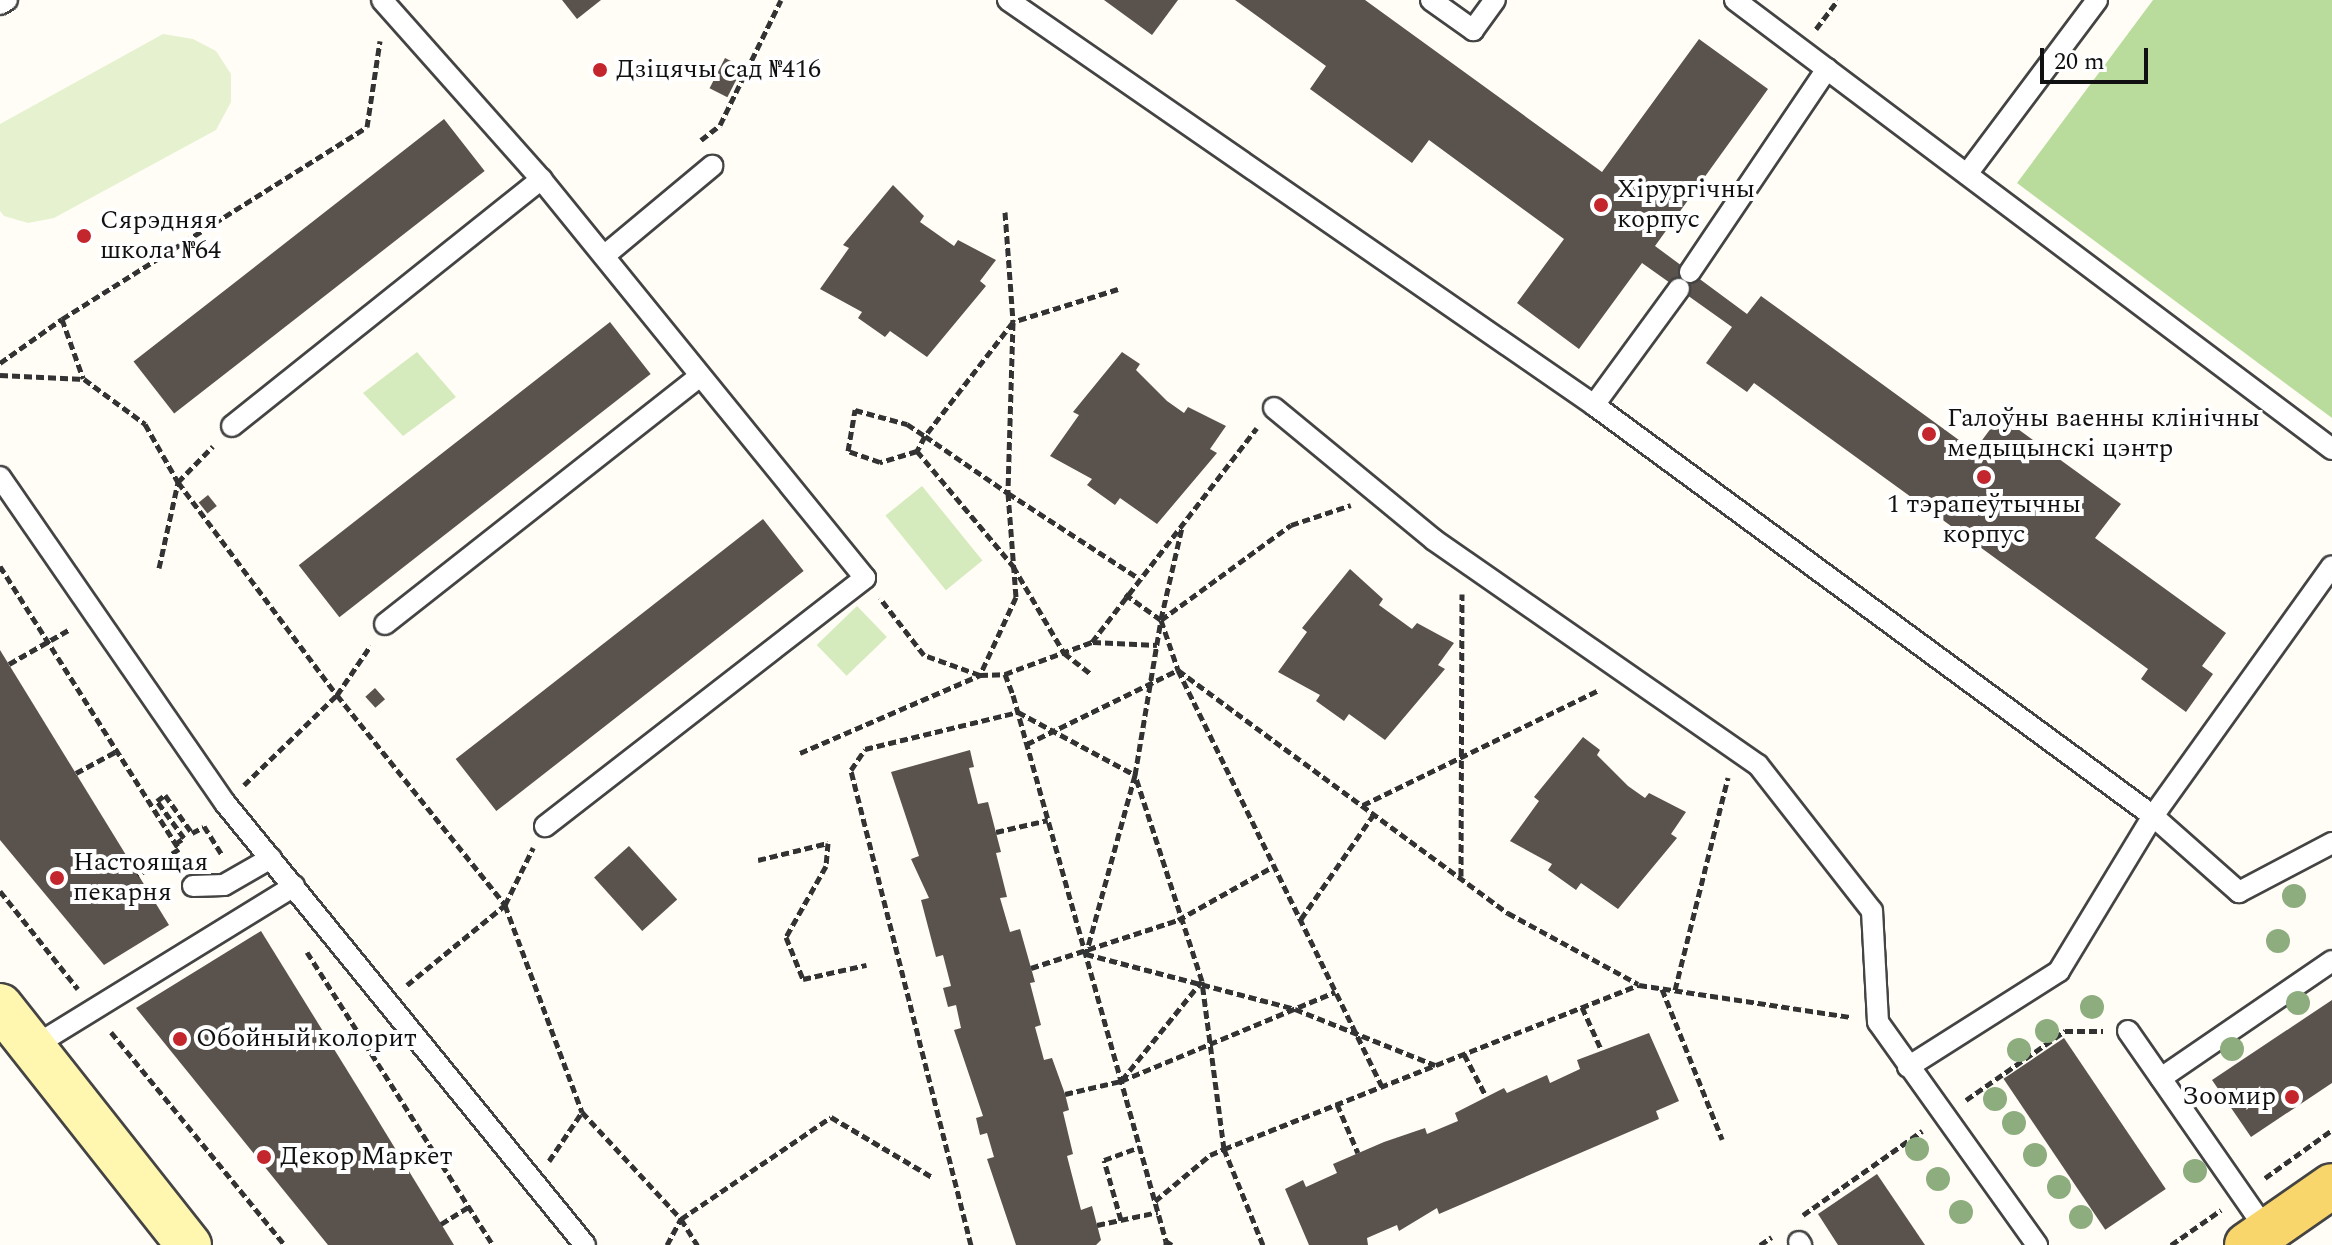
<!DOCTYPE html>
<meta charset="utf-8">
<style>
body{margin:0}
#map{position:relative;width:2332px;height:1245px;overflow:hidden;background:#fffdf5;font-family:Spectral,serif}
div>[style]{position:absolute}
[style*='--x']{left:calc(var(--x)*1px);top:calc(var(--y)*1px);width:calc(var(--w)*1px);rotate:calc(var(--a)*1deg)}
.green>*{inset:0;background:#d5ebbd;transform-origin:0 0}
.forest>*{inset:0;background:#b9dc9c}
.pitch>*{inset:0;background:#e6f2cf}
.building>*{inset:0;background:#5a524d;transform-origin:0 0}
.path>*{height:5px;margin-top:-2.5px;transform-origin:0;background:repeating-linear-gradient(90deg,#333 0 8px,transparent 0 12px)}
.roads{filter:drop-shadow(2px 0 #444) drop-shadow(-2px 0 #444) drop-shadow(0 2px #444) drop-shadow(0 -2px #444)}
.service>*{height:20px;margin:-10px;padding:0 10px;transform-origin:10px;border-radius:10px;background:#fff}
.secondary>*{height:44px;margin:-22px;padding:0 22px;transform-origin:22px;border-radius:22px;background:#fff6b0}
.primary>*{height:44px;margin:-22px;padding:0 22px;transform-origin:22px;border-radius:22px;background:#f9d66b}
.trees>*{width:24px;height:24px;margin:-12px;border-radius:50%;background:#8dad7f}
.dots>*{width:22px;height:22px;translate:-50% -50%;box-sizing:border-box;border:4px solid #fff;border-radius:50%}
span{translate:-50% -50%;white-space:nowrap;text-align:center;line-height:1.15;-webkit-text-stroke:8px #fff;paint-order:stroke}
.poi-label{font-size:26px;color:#111}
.left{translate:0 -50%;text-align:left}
.right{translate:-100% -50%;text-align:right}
.scale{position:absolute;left:2040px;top:48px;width:108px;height:36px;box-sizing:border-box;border:4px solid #111;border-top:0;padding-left:10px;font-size:24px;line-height:28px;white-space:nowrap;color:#111;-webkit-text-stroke:6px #fff;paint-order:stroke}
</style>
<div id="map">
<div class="green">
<div style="clip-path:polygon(417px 352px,456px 397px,403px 436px,363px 393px)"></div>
<div style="left:922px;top:486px;width:96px;height:47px;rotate:51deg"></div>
<div style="left:857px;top:606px;width:43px;height:56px;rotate:46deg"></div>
</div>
<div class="forest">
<div style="clip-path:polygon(2153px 0,2332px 0,2332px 418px,2017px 183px)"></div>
</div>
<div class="pitch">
<div style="clip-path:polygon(163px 34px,193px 39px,216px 51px,231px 74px,231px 102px,216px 130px,54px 218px,28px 223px,4px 216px,0 211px,0 124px)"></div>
</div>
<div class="building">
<div style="clip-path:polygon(562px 0,601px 0,577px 19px)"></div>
<div style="clip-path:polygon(1104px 0,1178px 0,1152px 35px)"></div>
<div style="clip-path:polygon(1235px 0,1365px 0,1602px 172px,1699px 39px,1768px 89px,1655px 246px,1747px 314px,1761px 296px,1974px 451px,2000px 416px,2121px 504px,2095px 538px,2226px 633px,2202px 666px,2213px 674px,2186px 712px,2141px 679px,2148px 669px,1754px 383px,1747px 392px,1706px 363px,1732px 327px,1642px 263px,1579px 349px,1517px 303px,1564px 239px,1429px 140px,1412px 163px,1310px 89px,1326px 66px)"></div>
<div style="left:725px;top:58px;width:20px;height:34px;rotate:27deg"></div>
<div style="left:444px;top:119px;width:66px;height:394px;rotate:52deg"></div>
<div style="clip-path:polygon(893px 185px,924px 216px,920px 222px,954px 246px,958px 240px,996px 260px,980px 281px,986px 286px,927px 357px,890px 331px,885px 337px,858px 318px,862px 312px,820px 289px,849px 248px,843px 245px)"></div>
<div style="left:610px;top:322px;width:66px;height:395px;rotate:52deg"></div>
<div style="clip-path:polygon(1122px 352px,1140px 364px,1136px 370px,1167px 401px,1184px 413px,1188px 407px,1226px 426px,1210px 449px,1217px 453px,1157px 524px,1120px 498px,1115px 505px,1087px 485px,1092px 479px,1050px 456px,1079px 415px,1073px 412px)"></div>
<div style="left:208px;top:495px;width:14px;height:12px;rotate:51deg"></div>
<div style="left:763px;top:519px;width:66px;height:390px;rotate:52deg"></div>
<div style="clip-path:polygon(1350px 569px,1383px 599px,1379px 605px,1412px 629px,1417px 623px,1454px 643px,1438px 665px,1445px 669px,1385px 740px,1349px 714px,1344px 721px,1316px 701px,1320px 695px,1278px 672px,1307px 632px,1302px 628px)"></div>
<div style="clip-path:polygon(0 650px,169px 925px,104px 965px,0 840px)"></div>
<div style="left:375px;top:688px;width:15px;height:13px;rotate:48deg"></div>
<div style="clip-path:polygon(1583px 737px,1600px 750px,1597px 755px,1628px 786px,1645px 798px,1649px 793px,1686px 812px,1671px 834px,1677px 838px,1618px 909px,1581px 883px,1576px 890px,1548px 870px,1552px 864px,1510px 841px,1539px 801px,1534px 797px)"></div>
<div style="clip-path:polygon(970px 750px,974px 767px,969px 768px,978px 804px,988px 802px,1001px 852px,996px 853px,1007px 897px,1000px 898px,1010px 932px,1020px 929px,1035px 982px,1030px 983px,1041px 1025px,1035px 1027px,1044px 1060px,1052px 1058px,1065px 1094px,1069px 1110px,1063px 1112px,1073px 1154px,1067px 1156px,1081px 1210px,1092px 1206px,1101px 1240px,1096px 1245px,1016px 1245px,987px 1159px,994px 1157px,987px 1133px,980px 1135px,976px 1118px,983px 1116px,954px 1030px,961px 1028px,956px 1005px,948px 1007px,943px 988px,951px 986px,943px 955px,936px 957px,921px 900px,929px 898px,911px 859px,919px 856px,891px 772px)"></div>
<div style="left:629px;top:846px;width:72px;height:47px;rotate:48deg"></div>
<div style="clip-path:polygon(261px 931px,368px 1104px,454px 1245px,328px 1245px,136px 1008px)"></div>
<div style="clip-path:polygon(2332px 1000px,2332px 1083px,2251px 1137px,2212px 1080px)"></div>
<div style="clip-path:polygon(1649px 1033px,1679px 1101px,1656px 1111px,1659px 1119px,1439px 1214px,1437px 1208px,1399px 1231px,1397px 1225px,1367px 1238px,1368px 1245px,1309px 1245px,1285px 1189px,1303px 1180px,1306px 1187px,1337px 1173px,1333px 1164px,1384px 1142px,1425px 1128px,1427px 1134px,1458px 1121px,1455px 1113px,1504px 1088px,1507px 1093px,1547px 1075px,1550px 1083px,1580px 1069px,1577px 1060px)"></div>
<div style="left:2064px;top:1038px;width:182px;height:73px;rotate:56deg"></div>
<div style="clip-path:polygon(1877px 1174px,1925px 1245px,1838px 1245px,1818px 1214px)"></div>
</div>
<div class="path">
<div style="--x:1816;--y:29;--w:36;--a:-53"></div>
<div style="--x:701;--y:140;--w:24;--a:-38"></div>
<div style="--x:720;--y:125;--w:139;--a:-64"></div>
<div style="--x:1005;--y:212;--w:110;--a:85.8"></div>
<div style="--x:1013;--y:322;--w:171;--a:91.7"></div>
<div style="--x:1008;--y:493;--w:104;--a:85.6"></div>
<div style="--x:1016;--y:597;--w:86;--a:114.8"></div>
<div style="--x:980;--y:675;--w:25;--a:-2"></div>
<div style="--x:1005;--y:674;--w:22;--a:69"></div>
<div style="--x:1013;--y:695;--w:567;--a:74.35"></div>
<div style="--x:1118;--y:289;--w:110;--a:162.6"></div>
<div style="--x:1013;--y:322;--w:144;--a:127.7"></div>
<div style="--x:925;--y:436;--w:17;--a:118"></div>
<div style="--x:917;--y:451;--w:39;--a:163"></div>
<div style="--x:880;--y:462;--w:34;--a:-161"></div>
<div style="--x:848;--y:451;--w:42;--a:-80.3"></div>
<div style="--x:855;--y:410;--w:54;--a:15.1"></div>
<div style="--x:907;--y:424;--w:22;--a:34"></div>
<div style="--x:925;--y:436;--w:101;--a:34.5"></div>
<div style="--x:1008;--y:493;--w:154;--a:33.1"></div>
<div style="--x:62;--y:319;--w:63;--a:70.4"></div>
<div style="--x:0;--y:363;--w:76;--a:-35.4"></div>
<div style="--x:62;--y:319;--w:360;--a:-32.2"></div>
<div style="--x:367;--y:127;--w:87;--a:-81.4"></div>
<div style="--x:0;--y:375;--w:84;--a:2.7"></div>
<div style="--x:84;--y:379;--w:76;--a:36.4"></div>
<div style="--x:145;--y:424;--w:67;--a:60.4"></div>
<div style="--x:178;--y:482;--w:266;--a:53.3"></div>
<div style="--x:337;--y:695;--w:269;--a:51.3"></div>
<div style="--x:505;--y:905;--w:221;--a:69.6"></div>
<div style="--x:582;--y:1112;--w:146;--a:47.2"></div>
<div style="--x:681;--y:1219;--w:31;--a:58"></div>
<div style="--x:917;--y:451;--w:150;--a:50.1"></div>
<div style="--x:1013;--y:566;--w:101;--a:59.6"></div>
<div style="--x:1064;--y:653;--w:33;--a:38"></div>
<div style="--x:0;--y:566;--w:335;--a:57.7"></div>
<div style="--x:179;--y:849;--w:49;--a:147.6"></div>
<div style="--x:159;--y:568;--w:88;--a:-77.5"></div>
<div style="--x:178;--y:482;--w:50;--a:-45.8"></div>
<div style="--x:1125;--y:594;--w:44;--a:35.8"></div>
<div style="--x:1161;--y:620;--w:53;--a:71.2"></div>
<div style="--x:1178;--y:670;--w:410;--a:36.4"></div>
<div style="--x:1508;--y:913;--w:148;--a:28.6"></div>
<div style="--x:1161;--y:619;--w:98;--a:-77.1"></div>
<div style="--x:1093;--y:642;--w:64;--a:2.7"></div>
<div style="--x:9;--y:664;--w:70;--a:-29.8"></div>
<div style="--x:1005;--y:674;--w:93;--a:-20.2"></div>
<div style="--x:1092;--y:642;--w:270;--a:-52.4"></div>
<div style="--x:1027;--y:744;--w:168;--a:-26.1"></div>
<div style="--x:1178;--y:670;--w:463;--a:63.9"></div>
<div style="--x:800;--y:753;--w:196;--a:-23.4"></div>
<div style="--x:980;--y:675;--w:59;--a:-160.3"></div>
<div style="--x:924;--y:655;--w:72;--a:-127.7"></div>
<div style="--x:76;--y:773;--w:47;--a:-28.2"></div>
<div style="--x:244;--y:785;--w:129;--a:-44.1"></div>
<div style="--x:337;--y:695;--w:60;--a:-55.8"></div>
<div style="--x:1363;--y:805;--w:263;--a:-26"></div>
<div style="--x:204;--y:826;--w:34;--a:58"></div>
<div style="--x:996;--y:832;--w:53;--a:-13"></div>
<div style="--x:175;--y:844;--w:11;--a:-34"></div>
<div style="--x:184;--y:838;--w:46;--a:-126.1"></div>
<div style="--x:157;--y:801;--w:10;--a:-37"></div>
<div style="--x:165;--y:795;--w:47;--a:54.6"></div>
<div style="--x:192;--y:833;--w:13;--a:-27"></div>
<div style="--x:758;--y:860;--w:72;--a:-13.7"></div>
<div style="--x:828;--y:843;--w:23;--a:95"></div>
<div style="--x:826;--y:866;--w:81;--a:119.4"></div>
<div style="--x:786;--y:937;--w:45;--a:68"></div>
<div style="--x:803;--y:979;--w:65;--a:-12.5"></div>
<div style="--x:1461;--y:876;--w:282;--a:-89.8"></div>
<div style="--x:0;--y:891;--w:125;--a:51.5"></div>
<div style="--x:1301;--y:919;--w:128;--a:-55.2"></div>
<div style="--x:307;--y:952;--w:347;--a:57.6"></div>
<div style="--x:1031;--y:968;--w:155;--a:-18.1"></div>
<div style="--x:1178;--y:920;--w:110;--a:-29.4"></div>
<div style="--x:407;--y:985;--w:127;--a:-39.2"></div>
<div style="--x:505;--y:905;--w:64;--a:-63.8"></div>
<div style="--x:1662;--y:989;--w:162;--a:68.2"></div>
<div style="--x:1675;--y:990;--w:219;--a:-76"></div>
<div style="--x:1582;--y:1007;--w:46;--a:65.7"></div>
<div style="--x:111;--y:1032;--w:275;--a:50.8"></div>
<div style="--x:1464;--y:1054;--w:47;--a:62.4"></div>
<div style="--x:1122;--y:1080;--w:126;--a:-51.1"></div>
<div style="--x:1065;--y:1094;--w:57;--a:-13.1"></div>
<div style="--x:1121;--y:1081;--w:232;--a:-22.6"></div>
<div style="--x:1966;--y:1100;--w:121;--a:-34.9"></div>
<div style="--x:2065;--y:1031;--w:38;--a:0"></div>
<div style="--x:1337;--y:1104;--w:53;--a:66.8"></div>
<div style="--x:549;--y:1161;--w:59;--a:-56"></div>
<div style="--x:2265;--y:1178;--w:82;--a:-35.6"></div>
<div style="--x:1155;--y:1201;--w:72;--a:-39.9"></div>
<div style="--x:1210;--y:1155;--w:15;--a:-23"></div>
<div style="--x:1224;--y:1149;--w:169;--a:-97.5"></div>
<div style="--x:1202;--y:981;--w:217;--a:-108"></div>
<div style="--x:1135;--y:775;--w:157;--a:-80.5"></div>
<div style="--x:1161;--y:620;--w:161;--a:-36.2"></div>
<div style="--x:1291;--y:525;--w:63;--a:-18.4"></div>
<div style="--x:1803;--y:1215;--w:146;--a:-35.2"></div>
<div style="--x:1121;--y:1220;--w:62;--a:-105.8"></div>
<div style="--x:1104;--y:1160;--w:38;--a:-20"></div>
<div style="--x:441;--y:1224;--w:32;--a:-32"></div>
<div style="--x:1097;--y:1225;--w:62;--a:-12"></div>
<div style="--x:667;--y:1245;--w:30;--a:-62"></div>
<div style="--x:681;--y:1219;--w:181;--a:-34.2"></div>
<div style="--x:831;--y:1117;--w:117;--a:30.7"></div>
<div style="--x:971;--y:1245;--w:490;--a:-104.2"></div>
<div style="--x:851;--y:770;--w:25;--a:-56"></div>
<div style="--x:865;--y:749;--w:157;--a:-13.6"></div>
<div style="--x:1018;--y:712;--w:133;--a:28.3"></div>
<div style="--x:1135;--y:775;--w:186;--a:105.3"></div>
<div style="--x:1086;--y:954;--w:216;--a:14.7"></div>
<div style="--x:1295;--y:1009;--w:151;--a:21.8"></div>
<div style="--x:1166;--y:1245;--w:4;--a:-90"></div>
<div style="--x:1166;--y:1241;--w:7;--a:34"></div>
<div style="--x:1263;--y:1245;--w:104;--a:-112.1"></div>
<div style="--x:1224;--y:1149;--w:446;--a:-21.6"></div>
<div style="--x:1639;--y:985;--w:213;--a:8.6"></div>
<div style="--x:1760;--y:1245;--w:14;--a:-34"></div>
<div style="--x:2171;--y:1245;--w:61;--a:-35"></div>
</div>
<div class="roads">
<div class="service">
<div style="--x:382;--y:0;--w:239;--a:48.4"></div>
<div style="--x:541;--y:179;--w:514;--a:50.92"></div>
<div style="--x:865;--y:578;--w:405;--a:142.2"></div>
<div style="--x:1008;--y:0;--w:712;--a:34.65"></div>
<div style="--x:1594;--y:405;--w:694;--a:36.32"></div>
<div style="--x:2153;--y:816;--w:115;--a:41.5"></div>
<div style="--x:2239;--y:892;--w:105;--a:-27.8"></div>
<div style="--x:1431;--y:0;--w:52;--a:35.5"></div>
<div style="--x:1473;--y:30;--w:37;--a:-54"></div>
<div style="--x:1735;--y:0;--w:747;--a:36.95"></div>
<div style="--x:0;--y:4;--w:8;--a:-30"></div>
<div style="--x:1967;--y:174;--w:217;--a:-53.2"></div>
<div style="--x:604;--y:256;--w:141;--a:-39.8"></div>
<div style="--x:1690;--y:272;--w:245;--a:-56"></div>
<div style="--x:1594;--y:405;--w:144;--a:-53.8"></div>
<div style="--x:1274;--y:408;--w:207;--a:39.5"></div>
<div style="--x:1434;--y:540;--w:394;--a:34.8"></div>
<div style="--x:1758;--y:765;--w:185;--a:52"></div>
<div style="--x:1872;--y:911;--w:111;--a:86.9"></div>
<div style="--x:1878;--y:1022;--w:274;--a:54.5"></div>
<div style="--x:232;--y:426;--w:396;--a:-38.6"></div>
<div style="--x:0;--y:477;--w:396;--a:55.4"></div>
<div style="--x:225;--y:803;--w:570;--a:50.84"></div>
<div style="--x:385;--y:624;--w:400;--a:-38.2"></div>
<div style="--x:193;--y:886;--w:31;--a:-2"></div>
<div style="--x:224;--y:885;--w:54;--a:-29.9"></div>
<div style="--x:2128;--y:1031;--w:244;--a:55.2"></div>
<div style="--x:31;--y:1048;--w:309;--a:-31.6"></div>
<div style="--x:1908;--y:1067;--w:179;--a:-32.4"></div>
<div style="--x:2059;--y:971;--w:181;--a:-58.8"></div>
<div style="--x:2153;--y:816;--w:307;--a:-54.4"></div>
<div style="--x:2161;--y:1078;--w:207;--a:-34.4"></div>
<div style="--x:1799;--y:1242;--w:4;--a:56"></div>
</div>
<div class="secondary">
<div style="--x:0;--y:1006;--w:305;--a:51.7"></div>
</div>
<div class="primary">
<div style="--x:2247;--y:1245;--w:103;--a:-34.8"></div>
</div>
</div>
<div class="trees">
<div style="left:2294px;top:896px"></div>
<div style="left:2278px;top:941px"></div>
<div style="left:2298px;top:1003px"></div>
<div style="left:2092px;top:1007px"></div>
<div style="left:2047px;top:1031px"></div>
<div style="left:2232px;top:1049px"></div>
<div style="left:2019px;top:1050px"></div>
<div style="left:1995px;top:1099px"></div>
<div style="left:2014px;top:1123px"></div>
<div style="left:1917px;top:1149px"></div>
<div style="left:2035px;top:1155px"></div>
<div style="left:2195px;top:1171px"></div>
<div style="left:1938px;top:1179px"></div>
<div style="left:2059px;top:1187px"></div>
<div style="left:1961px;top:1212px"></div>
<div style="left:2081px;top:1217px"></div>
</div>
<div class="dots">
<div style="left:600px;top:70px;background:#c4262e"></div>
<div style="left:1601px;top:205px;background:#c4262e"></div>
<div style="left:84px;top:236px;background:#c4262e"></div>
<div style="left:1929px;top:434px;background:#c4262e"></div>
<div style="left:1984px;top:477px;background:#c4262e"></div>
<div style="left:57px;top:878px;background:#c4262e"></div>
<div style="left:180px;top:1039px;background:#c4262e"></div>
<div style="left:2292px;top:1097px;background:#c4262e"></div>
<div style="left:264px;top:1157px;background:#c4262e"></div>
</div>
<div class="poi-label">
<span class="left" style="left:616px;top:70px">Дзіцячы сад №416</span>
<span class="left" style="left:1617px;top:205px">Хірургічны<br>корпус</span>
<span class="left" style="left:100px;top:236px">Сярэдняя<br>школа №64</span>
<span class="left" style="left:1947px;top:434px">Галоўны ваенны клінічны<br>медыцынскі цэнтр</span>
<span style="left:1984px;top:520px">1 тэрапеўтычны<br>корпус</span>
<span class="left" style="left:73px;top:878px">Настоящая<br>пекарня</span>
<span class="left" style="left:196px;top:1039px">Обойный колорит</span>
<span class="right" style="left:2276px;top:1097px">Зоомир</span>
<span class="left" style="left:280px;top:1157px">Декор Маркет</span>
</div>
<div class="scale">20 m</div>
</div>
